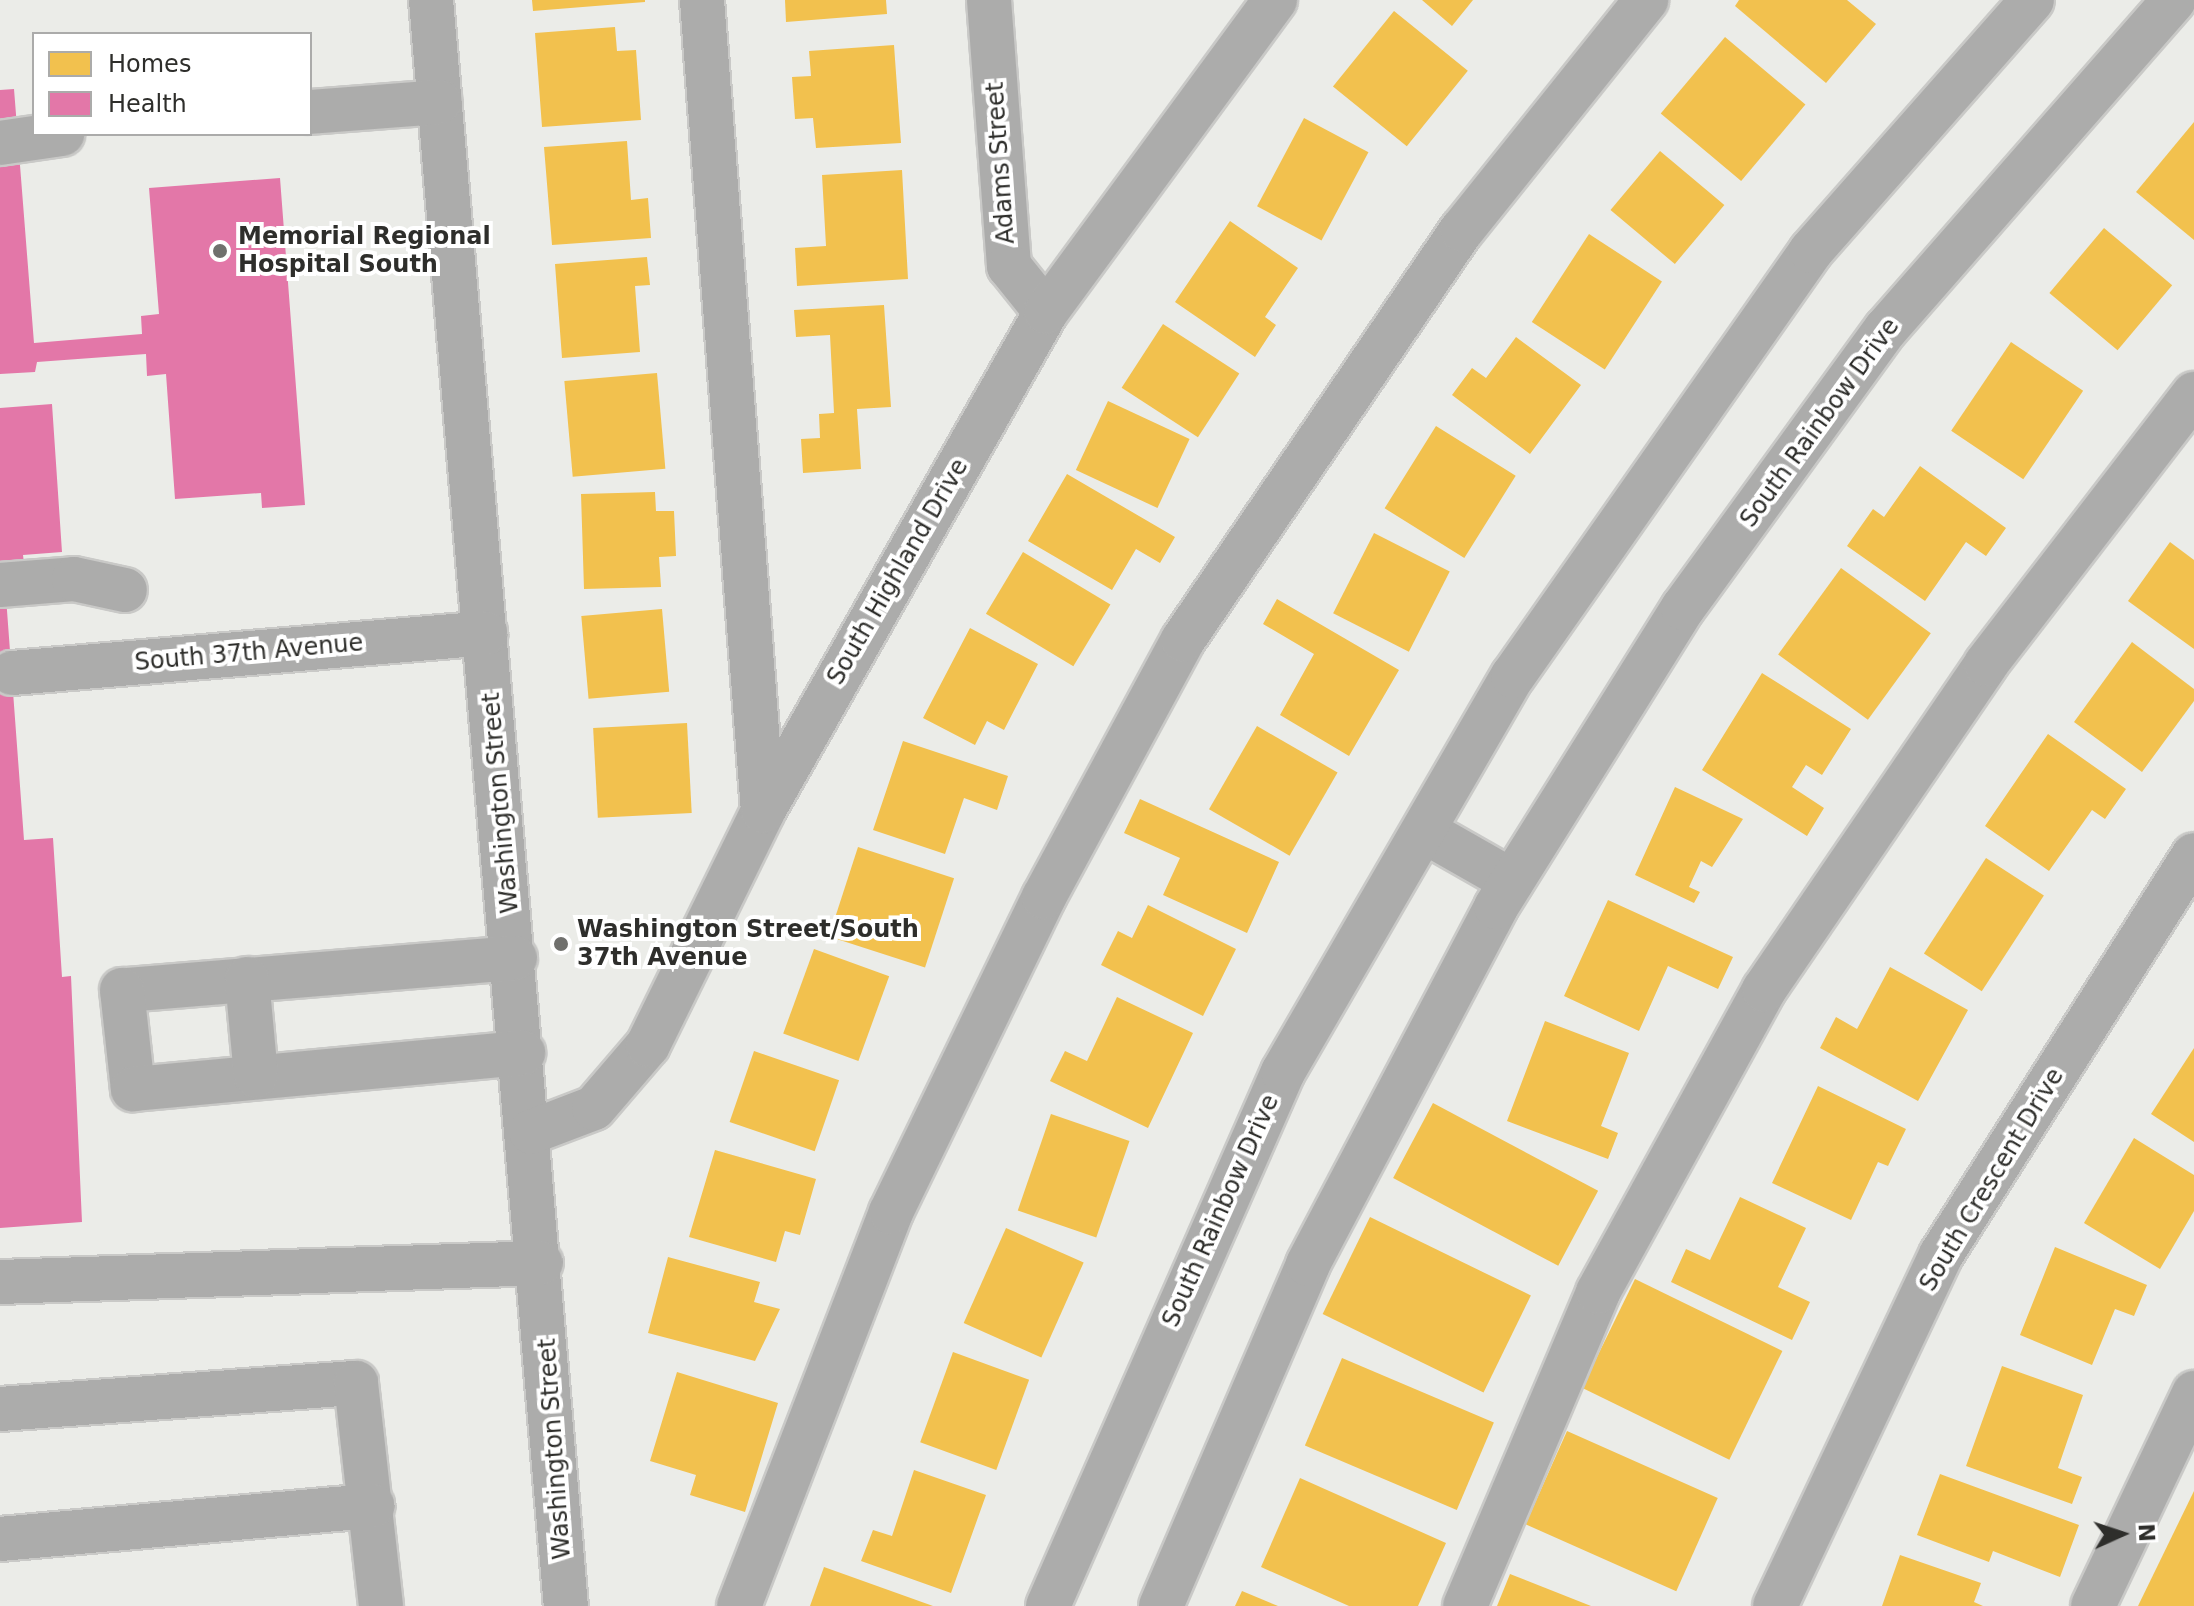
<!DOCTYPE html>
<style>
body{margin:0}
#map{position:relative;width:2194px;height:1606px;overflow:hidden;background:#ebece8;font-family:"DejaVu Sans",sans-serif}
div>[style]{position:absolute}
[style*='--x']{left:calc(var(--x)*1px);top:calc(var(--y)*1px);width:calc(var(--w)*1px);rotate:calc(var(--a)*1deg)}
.homes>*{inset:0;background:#f2c14e;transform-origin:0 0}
.health>*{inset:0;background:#e377a8}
.roads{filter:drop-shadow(2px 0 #c9c9c7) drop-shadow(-2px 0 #c9c9c7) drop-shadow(0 2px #c9c9c7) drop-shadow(0 -2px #c9c9c7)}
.minor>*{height:44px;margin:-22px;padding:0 22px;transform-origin:22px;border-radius:22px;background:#acacab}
.dots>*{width:22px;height:22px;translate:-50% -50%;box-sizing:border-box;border:4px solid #fff;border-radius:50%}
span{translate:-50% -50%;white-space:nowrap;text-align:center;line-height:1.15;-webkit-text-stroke:8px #fff;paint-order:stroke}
.street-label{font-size:24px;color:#2e2e2b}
.poi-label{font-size:24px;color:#2e2e2b;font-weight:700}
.left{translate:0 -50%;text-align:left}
.legend{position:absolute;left:32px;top:32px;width:280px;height:104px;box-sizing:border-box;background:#fff;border:2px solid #ababaa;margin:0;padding:10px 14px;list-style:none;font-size:24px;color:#2e2e2b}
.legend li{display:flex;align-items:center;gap:16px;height:40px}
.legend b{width:40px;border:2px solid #ababaa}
.north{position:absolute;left:2082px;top:1494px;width:80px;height:80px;-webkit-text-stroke:6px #fff;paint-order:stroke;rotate:87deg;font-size:22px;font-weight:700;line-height:32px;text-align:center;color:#2e2e2b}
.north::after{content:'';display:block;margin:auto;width:28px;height:36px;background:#2e2e2b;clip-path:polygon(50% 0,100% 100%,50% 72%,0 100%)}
</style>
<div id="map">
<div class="homes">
<div style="clip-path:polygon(532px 0,645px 0,645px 2px,533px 11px)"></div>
<div style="clip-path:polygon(785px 0,886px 0,887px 14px,786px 22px)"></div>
<div style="clip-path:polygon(1422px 0,1473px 0,1452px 26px)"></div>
<div style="clip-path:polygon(1739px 0,1847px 0,1876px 24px,1826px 83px,1735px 6px)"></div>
<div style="left:1394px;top:11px;width:95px;height:97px;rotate:39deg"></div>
<div style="clip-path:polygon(615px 27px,617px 51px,636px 50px,641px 120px,542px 127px,535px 33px)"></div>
<div style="left:1725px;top:37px;width:105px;height:100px;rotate:40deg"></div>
<div style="clip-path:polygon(894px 45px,901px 143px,816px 148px,813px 118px,795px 119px,792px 77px,811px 76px,809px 51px)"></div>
<div style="left:1304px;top:118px;width:73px;height:100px;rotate:28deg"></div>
<div style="clip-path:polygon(2194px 122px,2194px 240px,2136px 192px)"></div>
<div style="clip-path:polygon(627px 141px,631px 200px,648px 198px,651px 238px,552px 245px,544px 147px)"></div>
<div style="left:1660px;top:151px;width:84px;height:77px;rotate:40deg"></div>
<div style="clip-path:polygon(902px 170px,908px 279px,797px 286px,795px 248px,826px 246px,822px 175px)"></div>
<div style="clip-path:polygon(1230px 221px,1298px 268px,1265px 317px,1276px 325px,1255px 357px,1175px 302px)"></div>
<div style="left:2104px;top:228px;width:89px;height:85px;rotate:40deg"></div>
<div style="left:1589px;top:234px;width:87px;height:105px;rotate:33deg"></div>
<div style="clip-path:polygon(647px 257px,650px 285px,635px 286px,640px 352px,562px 358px,555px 264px)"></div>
<div style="clip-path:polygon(884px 305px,891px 407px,857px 409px,861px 469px,803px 473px,801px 439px,820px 438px,819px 414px,834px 413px,830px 335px,796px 337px,794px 310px)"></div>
<div style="left:1163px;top:324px;width:91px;height:76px;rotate:33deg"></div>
<div style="clip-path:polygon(1516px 337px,1581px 385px,1530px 454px,1452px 395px,1472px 368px,1486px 378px)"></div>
<div style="left:2011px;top:342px;width:87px;height:107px;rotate:34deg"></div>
<div style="left:657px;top:373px;width:96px;height:93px;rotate:85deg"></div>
<div style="left:1108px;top:401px;width:90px;height:76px;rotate:25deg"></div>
<div style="left:1436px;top:426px;width:94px;height:97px;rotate:32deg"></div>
<div style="clip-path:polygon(1920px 466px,2006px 528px,1986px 556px,1966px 542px,1925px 601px,1847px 546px,1873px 509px,1884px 517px)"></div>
<div style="clip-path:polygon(1067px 474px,1175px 537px,1160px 563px,1136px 549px,1112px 590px,1028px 541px)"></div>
<div style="clip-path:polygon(655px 492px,656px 511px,674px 511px,676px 556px,659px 557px,661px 587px,584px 589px,581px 494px)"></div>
<div style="left:1374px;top:533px;width:85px;height:90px;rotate:27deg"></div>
<div style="clip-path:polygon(2170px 542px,2194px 560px,2194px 649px,2128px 601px)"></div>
<div style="left:1023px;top:552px;width:102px;height:72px;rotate:31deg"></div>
<div style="left:1841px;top:568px;width:111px;height:107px;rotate:36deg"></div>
<div style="clip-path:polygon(1277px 599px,1399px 670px,1349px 756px,1280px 715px,1314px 654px,1263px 624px)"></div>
<div style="left:662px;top:609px;width:83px;height:81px;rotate:85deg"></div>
<div style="clip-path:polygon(970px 628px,1038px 664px,1004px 730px,987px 721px,975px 745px,923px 718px)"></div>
<div style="clip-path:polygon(2132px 642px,2194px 689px,2194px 701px,2142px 772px,2074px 722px)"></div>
<div style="clip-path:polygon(1762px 673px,1851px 729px,1822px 775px,1806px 765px,1792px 787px,1824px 808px,1807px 836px,1702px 770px)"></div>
<div style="left:687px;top:723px;width:90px;height:94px;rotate:87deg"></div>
<div style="left:1257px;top:726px;width:93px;height:96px;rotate:30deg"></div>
<div style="clip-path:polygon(2048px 734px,2126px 789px,2105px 819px,2092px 810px,2049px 871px,1985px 826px)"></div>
<div style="clip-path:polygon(903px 741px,1008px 776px,997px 810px,964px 798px,945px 854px,873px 830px)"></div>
<div style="clip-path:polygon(1675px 787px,1743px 819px,1712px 867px,1701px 861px,1689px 887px,1700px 892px,1694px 903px,1635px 875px)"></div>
<div style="clip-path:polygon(1140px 799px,1279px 862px,1247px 933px,1163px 895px,1180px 858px,1124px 833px)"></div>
<div style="left:858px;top:847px;width:101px;height:94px;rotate:18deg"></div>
<div style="left:1986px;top:858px;width:69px;height:114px;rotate:33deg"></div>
<div style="clip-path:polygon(1608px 900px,1733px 957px,1718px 989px,1668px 966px,1639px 1031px,1564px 996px)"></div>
<div style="clip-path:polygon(1148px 905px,1236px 949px,1203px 1016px,1101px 965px,1118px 931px,1132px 938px)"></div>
<div style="left:814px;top:949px;width:80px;height:90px;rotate:20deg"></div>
<div style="clip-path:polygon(1890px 967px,1968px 1010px,1918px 1101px,1820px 1048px,1836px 1017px,1857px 1029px)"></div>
<div style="clip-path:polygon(1117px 997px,1193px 1033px,1148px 1128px,1050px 1081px,1065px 1051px,1087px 1061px)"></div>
<div style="clip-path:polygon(1545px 1021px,1629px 1053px,1601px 1126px,1618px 1133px,1608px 1159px,1507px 1121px)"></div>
<div style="clip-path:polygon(2194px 1048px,2194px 1142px,2151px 1114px)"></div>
<div style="left:754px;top:1051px;width:90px;height:75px;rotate:19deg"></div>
<div style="clip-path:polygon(1818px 1086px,1906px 1129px,1888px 1166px,1878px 1162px,1851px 1220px,1772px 1183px)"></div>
<div style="left:1433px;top:1103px;width:187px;height:85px;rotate:28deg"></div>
<div style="left:1051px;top:1114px;width:83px;height:102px;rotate:19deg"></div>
<div style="clip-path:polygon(2134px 1138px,2194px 1175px,2194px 1211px,2160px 1269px,2084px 1223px)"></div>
<div style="clip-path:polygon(715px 1150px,816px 1179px,800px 1235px,785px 1231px,776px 1262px,689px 1237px)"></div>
<div style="clip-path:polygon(1740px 1197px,1806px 1228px,1778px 1287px,1810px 1302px,1792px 1340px,1671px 1282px,1686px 1249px,1710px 1260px)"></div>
<div style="left:1370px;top:1217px;width:179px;height:108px;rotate:26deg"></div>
<div style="left:1006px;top:1228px;width:85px;height:104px;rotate:24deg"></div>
<div style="clip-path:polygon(2055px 1247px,2147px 1285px,2134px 1316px,2115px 1309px,2092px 1365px,2020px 1335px)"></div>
<div style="clip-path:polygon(668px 1257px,760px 1282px,754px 1302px,780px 1309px,755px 1361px,648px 1333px)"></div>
<div style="left:1635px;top:1279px;width:164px;height:121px;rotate:26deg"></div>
<div style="left:953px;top:1352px;width:81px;height:96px;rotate:20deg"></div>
<div style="left:1342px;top:1358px;width:165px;height:95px;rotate:23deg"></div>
<div style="clip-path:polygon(2002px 1366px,2083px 1395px,2058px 1468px,2082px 1477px,2072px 1504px,1966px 1466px)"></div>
<div style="clip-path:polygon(677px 1372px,778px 1403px,745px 1512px,690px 1495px,696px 1475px,650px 1461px)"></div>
<div style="left:1567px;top:1431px;width:165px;height:102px;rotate:24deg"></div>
<div style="clip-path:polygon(914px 1470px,986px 1495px,951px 1593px,861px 1561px,873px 1530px,892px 1536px)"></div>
<div style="clip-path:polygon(1940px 1474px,2079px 1525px,2060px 1577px,1993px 1551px,1989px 1562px,1917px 1535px)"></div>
<div style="clip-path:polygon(1300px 1478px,1446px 1543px,1418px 1606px,1349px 1606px,1261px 1567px)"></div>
<div style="clip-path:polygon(2194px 1491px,2194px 1606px,2138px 1606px)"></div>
<div style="clip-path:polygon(1900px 1555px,1981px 1583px,1974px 1602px,1983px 1606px,1882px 1606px)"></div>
<div style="clip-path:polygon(824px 1567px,933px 1606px,810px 1606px)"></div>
<div style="clip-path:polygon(1510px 1574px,1591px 1606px,1497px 1606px)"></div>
<div style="clip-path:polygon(1242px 1591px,1278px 1606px,1235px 1606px)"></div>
</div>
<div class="health">
<div style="clip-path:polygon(14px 89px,34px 343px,142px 334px,141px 316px,159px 314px,149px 188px,280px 178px,305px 505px,262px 508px,261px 493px,175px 499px,166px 374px,147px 376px,146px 354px,37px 362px,35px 372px,0 374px,0 90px)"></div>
<div style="clip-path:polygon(52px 404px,62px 552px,23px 555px,24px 563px,4px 570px,24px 840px,53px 838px,62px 977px,71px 976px,82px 1222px,0 1228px,0 408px)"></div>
</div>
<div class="roads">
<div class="minor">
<div style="--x:431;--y:0;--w:1612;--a:85.2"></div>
<div style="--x:702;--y:0;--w:813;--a:85.7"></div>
<div style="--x:989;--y:0;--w:267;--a:85.7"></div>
<div style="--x:1009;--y:266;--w:59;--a:51.2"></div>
<div style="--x:310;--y:112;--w:130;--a:-4.4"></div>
<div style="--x:0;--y:143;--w:63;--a:-8.3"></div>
<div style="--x:0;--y:585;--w:74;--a:-4.6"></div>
<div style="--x:74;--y:579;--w:52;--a:12.2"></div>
<div style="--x:12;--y:673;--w:475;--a:-4.8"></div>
<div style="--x:1424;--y:831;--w:101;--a:29.6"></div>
<div style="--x:515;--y:958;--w:394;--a:175.3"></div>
<div style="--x:122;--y:990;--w:100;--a:83.7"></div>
<div style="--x:133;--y:1089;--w:392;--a:-5.3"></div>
<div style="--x:247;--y:979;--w:97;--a:84.7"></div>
<div style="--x:531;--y:1132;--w:67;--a:-20.9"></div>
<div style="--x:594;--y:1108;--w:83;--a:-49.4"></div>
<div style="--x:648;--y:1045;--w:261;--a:-63.8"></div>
<div style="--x:763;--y:811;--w:574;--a:-60.44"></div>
<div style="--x:1046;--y:312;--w:387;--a:-53.7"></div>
<div style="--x:0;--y:1282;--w:541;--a:-2.01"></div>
<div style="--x:0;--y:1409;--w:357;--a:-4.2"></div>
<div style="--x:356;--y:1383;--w:224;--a:83.6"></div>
<div style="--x:0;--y:1539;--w:374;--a:-5.1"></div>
<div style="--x:739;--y:1606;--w:422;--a:-68.9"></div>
<div style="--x:891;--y:1212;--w:350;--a:-64.1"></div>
<div style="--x:1044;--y:897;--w:292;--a:-61.6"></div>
<div style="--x:1183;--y:640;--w:496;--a:-55.8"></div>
<div style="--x:1462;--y:230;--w:295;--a:-51.3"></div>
<div style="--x:1048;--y:1606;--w:583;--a:-66.25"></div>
<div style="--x:1283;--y:1072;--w:458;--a:-59.9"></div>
<div style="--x:1513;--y:676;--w:519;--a:-54.96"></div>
<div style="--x:1811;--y:251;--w:334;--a:-48.6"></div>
<div style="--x:1161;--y:1606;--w:372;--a:-66.7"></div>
<div style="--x:1308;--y:1264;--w:403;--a:-62.2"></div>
<div style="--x:1496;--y:907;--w:353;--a:-58"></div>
<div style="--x:1683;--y:608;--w:345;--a:-54"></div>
<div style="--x:1886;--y:329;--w:437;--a:-48.8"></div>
<div style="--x:1465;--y:1606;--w:341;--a:-67"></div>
<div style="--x:1598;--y:1292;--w:345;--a:-61.2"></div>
<div style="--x:1764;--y:990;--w:394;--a:-55.7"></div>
<div style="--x:1986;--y:664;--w:341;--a:-52.4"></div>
<div style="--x:1775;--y:1606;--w:388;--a:-64.7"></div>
<div style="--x:1941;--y:1255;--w:473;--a:-57.7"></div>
<div style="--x:2093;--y:1606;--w:236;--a:-64.6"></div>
</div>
</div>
<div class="dots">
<div style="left:220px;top:251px;background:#70706d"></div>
<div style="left:561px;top:944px;background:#70706d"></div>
</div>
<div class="street-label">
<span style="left:1001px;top:163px;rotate:-94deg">Adams Street</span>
<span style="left:1820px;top:423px;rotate:-54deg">South Rainbow Drive</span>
<span style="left:898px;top:572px;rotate:-60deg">South Highland Drive</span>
<span style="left:249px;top:653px;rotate:-5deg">South 37th Avenue</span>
<span style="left:501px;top:803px;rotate:-95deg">Washington Street</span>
<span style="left:1992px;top:1180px;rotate:-59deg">South Crescent Drive</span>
<span style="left:1221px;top:1211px;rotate:-66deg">South Rainbow Drive</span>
<span style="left:555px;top:1449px;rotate:-94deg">Washington Street</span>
</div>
<div class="poi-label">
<span class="left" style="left:238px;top:251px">Memorial Regional<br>Hospital South</span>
<span class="left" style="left:577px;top:944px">Washington Street/South<br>37th Avenue</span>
</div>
<ul class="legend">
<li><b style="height:22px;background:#f2c14e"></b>Homes</li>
<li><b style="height:22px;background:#e377a8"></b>Health</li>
</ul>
<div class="north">N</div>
</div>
